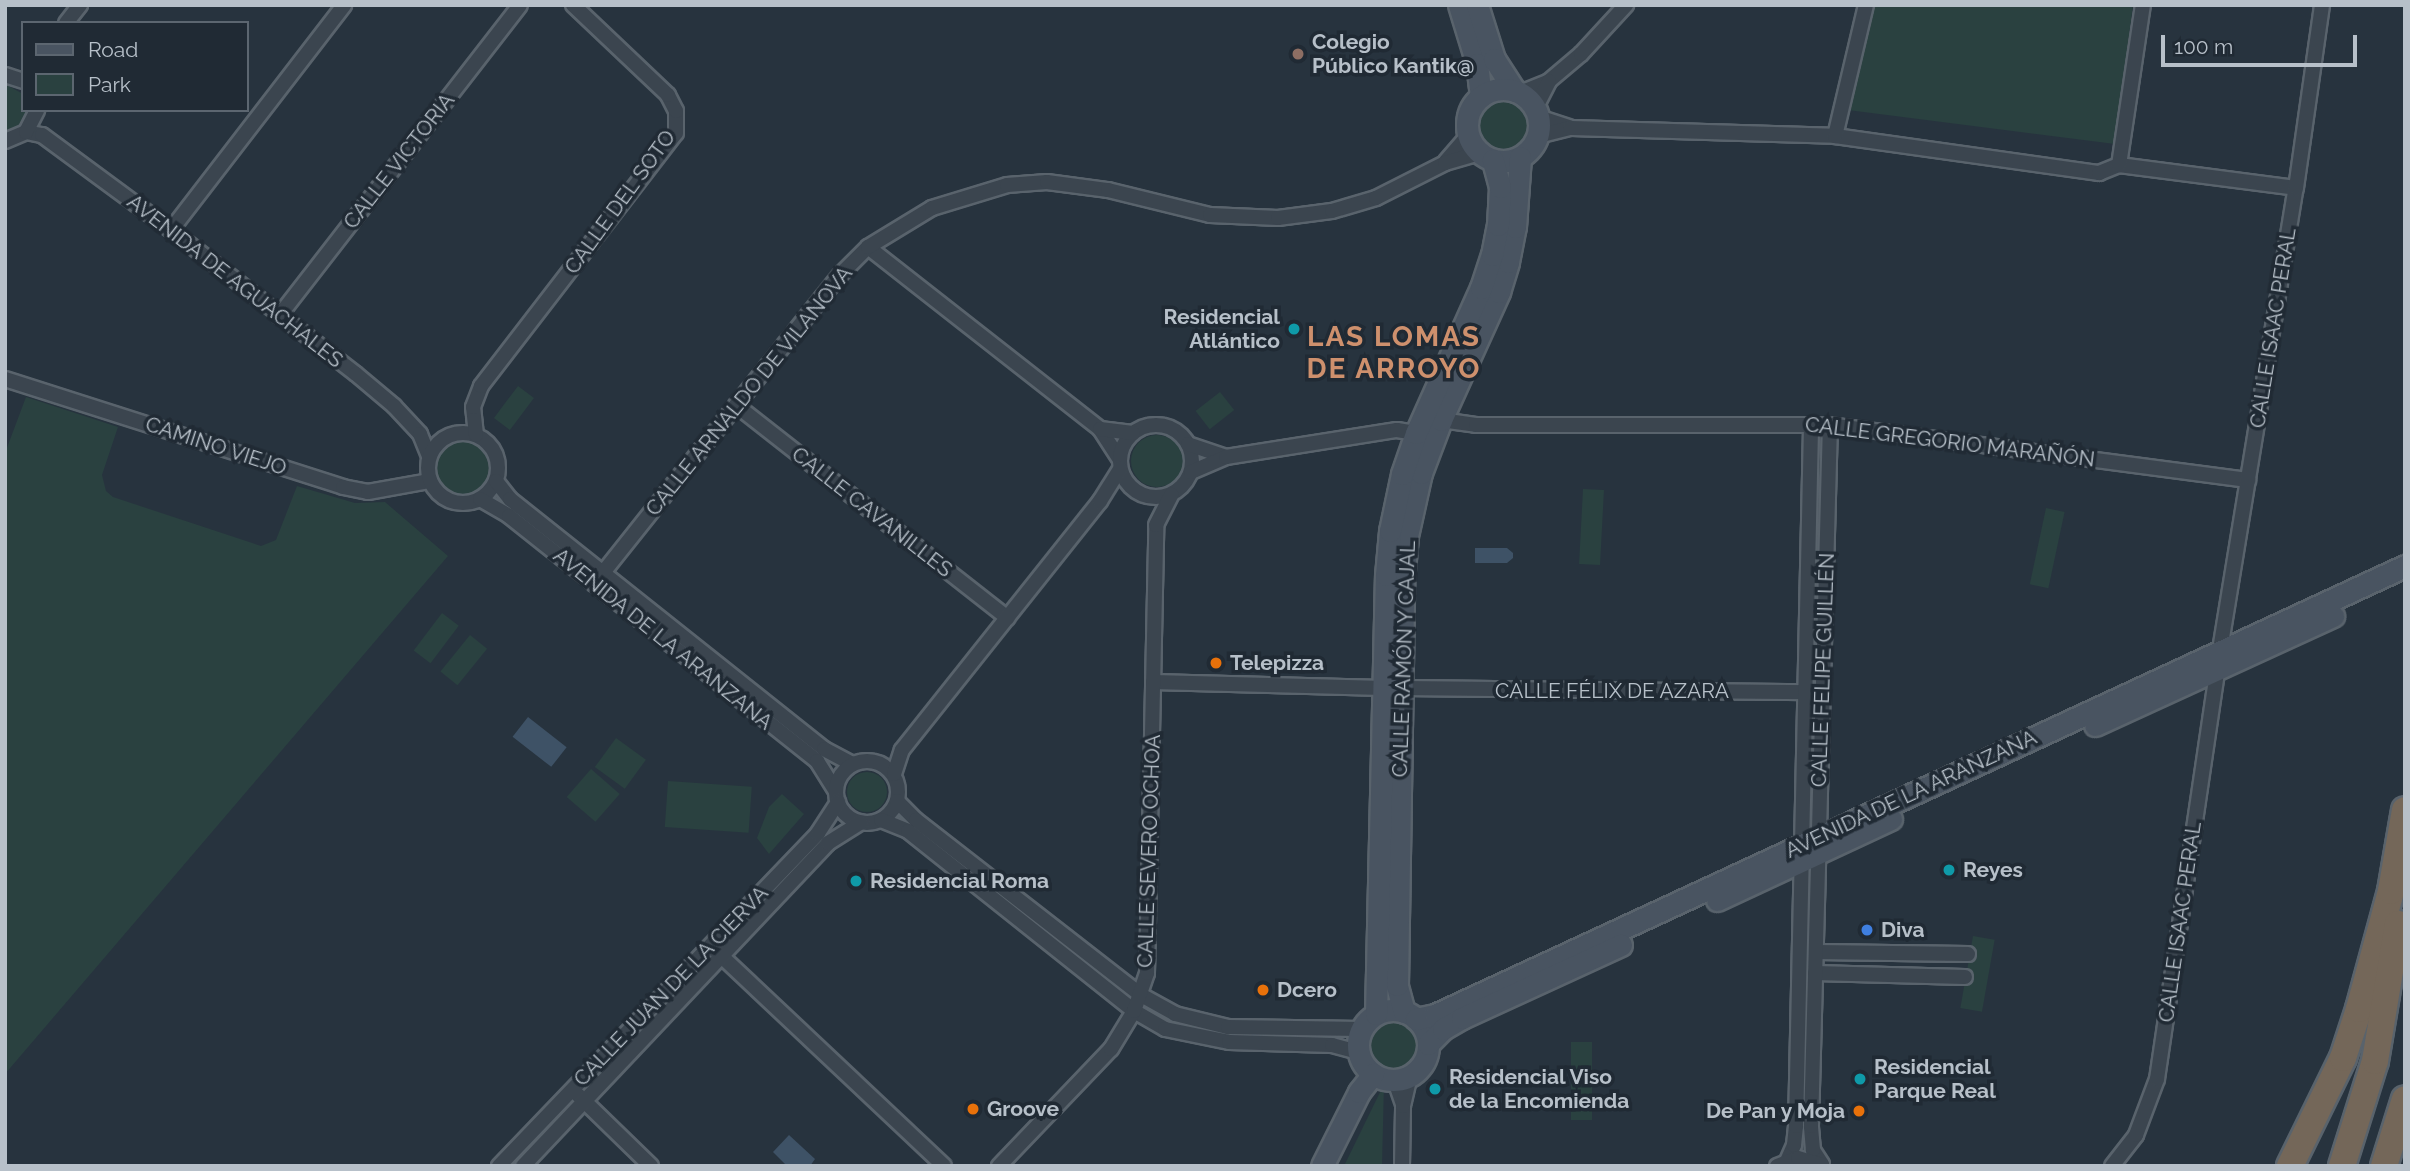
<!DOCTYPE html>
<meta charset="utf-8">
<style>
body{margin:0}
#map{position:relative;width:2410px;height:1171px;overflow:hidden;background:#27333e;font-family:Raleway,sans-serif}
div>[style]{position:absolute}
[style*='--x']{left:calc(var(--x)*1px);top:calc(var(--y)*1px);width:calc(var(--w)*1px);rotate:calc(var(--a)*1deg)}
.green>*{inset:0;background:#2a4140;transform-origin:0 0}
.round{border-radius:50%}
.water>*{inset:0;background:#3e5266;transform-origin:0 0}
.roads{filter:drop-shadow(2px 0 #59636c) drop-shadow(-2px 0 #59636c) drop-shadow(0 2px #59636c) drop-shadow(0 -2px #59636c)}
.street>*{height:14px;margin:-7px;padding:0 7px;transform-origin:7px;border-radius:7px;background:#3b454f}
.street>.ring{margin:-7px;padding:0;box-sizing:content-box;background:none;border:14px solid #3b454f;border-radius:50%}
.secondary>*{height:21px;margin:-10.5px;padding:0 10.5px;transform-origin:10.5px;border-radius:10.5px;background:#495461}
.secondary>.ring{margin:-10.5px;padding:0;box-sizing:content-box;background:none;border:21px solid #495461;border-radius:50%}
.highway>*{height:26px;margin:-13px;padding:0 13px;transform-origin:13px;border-radius:13px;background:#746759}
.dots>*{width:19px;height:19px;translate:-50% -50%;box-sizing:border-box;border:4px solid #202a34;border-radius:50%}
span{translate:-50% -50%;white-space:nowrap;text-align:center;line-height:1.15;-webkit-text-stroke:7px #202a34;paint-order:stroke}
.poi-label{font-size:21px;color:#b7c0c9;font-weight:700}
.left{translate:0 -50%;text-align:left}
.right{translate:-100% -50%;text-align:right}
.street-label{font-size:21px;color:#b7c0c9}
.district-label{font-size:28px;color:#ce906d;font-weight:700;letter-spacing:2px}
.frame{position:absolute;inset:0;border:7px solid #b7c0c9;pointer-events:none}
.legend{position:absolute;left:21px;top:21px;width:228px;height:91px;box-sizing:border-box;background:#202a34;border:2px solid #5c6670;margin:0;padding:9px 12px;list-style:none;font-size:21px;color:#b7c0c9}
.legend li{display:flex;align-items:center;gap:14px;height:35px}
.legend b{width:35px;border:2px solid #5c6670}
.scale{position:absolute;left:2161px;top:35px;width:196px;height:32px;box-sizing:border-box;border:4px solid #b7c0c9;border-top:0;padding-left:9px;font-size:21px;line-height:24px;white-space:nowrap;color:#b7c0c9;-webkit-text-stroke:5px #202a34;paint-order:stroke}
</style>
<div id="map">
<div class="green">
<div style="clip-path:polygon(1869px 5px,2133px 5px,2115px 144px,1840px 109px)"></div>
<div style="clip-path:polygon(5px 84px,23px 94px,23px 110px,27px 110px,22px 123px,5px 132px)"></div>
<div class="round" style="left:1478px;top:99px;width:50px;height:50px"></div>
<div style="left:518px;top:386px;width:20px;height:40px;rotate:37deg"></div>
<div style="left:1220px;top:392px;width:23px;height:31px;rotate:52deg"></div>
<div style="clip-path:polygon(26px 397px,118px 427px,102px 475px,106px 491px,113px 497px,261px 546px,276px 540px,297px 486px,355px 503px,385px 502px,448px 556px,5px 1074px,5px 453px)"></div>
<div class="round" style="left:1131px;top:435px;width:52px;height:52px"></div>
<div class="round" style="left:434px;top:440px;width:58px;height:58px"></div>
<div style="left:1583px;top:489px;width:21px;height:75px;rotate:3deg"></div>
<div style="left:2046px;top:508px;width:19px;height:78px;rotate:12deg"></div>
<div style="left:442px;top:613px;width:21px;height:47px;rotate:37deg"></div>
<div style="left:470px;top:635px;width:22px;height:47px;rotate:39deg"></div>
<div style="left:616px;top:738px;width:37px;height:36px;rotate:36deg"></div>
<div style="left:591px;top:769px;width:38px;height:37px;rotate:41deg"></div>
<div class="round" style="left:847px;top:772px;width:40px;height:40px"></div>
<div style="left:668px;top:781px;width:84px;height:46px;rotate:4deg"></div>
<div style="clip-path:polygon(782px 794px,804px 814px,769px 854px,757px 838px,769px 807px)"></div>
<div style="left:1973px;top:936px;width:22px;height:73px;rotate:10deg"></div>
<div class="round" style="left:1369px;top:1021px;width:48px;height:48px"></div>
<div style="left:1571px;top:1042px;width:21px;height:78px"></div>
<div style="clip-path:polygon(1384px 1084px,1382px 1166px,1344px 1166px)"></div>
</div>
<div class="water">
<div style="clip-path:polygon(1475px 548px,1507px 548px,1513px 553px,1513px 558px,1507px 563px,1475px 563px)"></div>
<div style="left:528px;top:717px;width:49px;height:25px;rotate:38deg"></div>
<div style="clip-path:polygon(789px 1135px,815px 1159px,810px 1166px,787px 1166px,773px 1152px)"></div>
</div>
<div class="roads">
<div class="street">
<div style="--x:66;--y:23;--w:23;--a:-52"></div>
<div style="--x:5;--y:75;--w:19;--a:18"></div>
<div style="--x:1520;--y:93;--w:31;--a:-22"></div>
<div style="--x:1549;--y:81;--w:42;--a:-40.2"></div>
<div style="--x:1581;--y:54;--w:67;--a:-47.4"></div>
<div style="--x:1535;--y:109;--w:31;--a:-63"></div>
<div style="--x:1538;--y:117;--w:33;--a:18"></div>
<div style="--x:26;--y:132;--w:16;--a:11"></div>
<div style="--x:42;--y:135;--w:160;--a:36.4"></div>
<div style="--x:171;--y:230;--w:234;--a:37.9"></div>
<div style="--x:356;--y:374;--w:50;--a:40.1"></div>
<div style="--x:394;--y:406;--w:38;--a:47"></div>
<div style="--x:420;--y:434;--w:24;--a:68"></div>
<div style="--x:1538;--y:136;--w:33;--a:-14"></div>
<div style="--x:1570;--y:128;--w:265;--a:1.7"></div>
<div style="--x:1835;--y:136;--w:267;--a:8"></div>
<div style="--x:2099;--y:173;--w:22;--a:-22"></div>
<div style="--x:2119;--y:165;--w:178;--a:7.4"></div>
<div style="--x:1835;--y:136;--w:135;--a:-76.7"></div>
<div style="--x:5;--y:141;--w:23;--a:-23"></div>
<div style="--x:26;--y:132;--w:25;--a:-63"></div>
<div style="--x:1446;--y:161;--w:33;--a:-49"></div>
<div style="--x:2119;--y:165;--w:162;--a:-81.5"></div>
<div style="--x:171;--y:230;--w:284;--a:-52.4"></div>
<div style="--x:868;--y:247;--w:295;--a:38.1"></div>
<div style="--x:1100;--y:429;--w:35;--a:57"></div>
<div style="--x:279;--y:316;--w:393;--a:-52.2"></div>
<div style="--x:5;--y:379;--w:355;--a:17.7"></div>
<div style="--x:343;--y:487;--w:25;--a:11"></div>
<div style="--x:368;--y:492;--w:63;--a:-10.1"></div>
<div style="--x:736;--y:405;--w:345;--a:38.1"></div>
<div style="--x:1441;--y:420;--w:35;--a:8"></div>
<div style="--x:1476;--y:425;--w:354;--a:0"></div>
<div style="--x:1830;--y:425;--w:422;--a:7.5"></div>
<div class="ring" style="left:1120px;top:425px;width:58px;height:58px"></div>
<div style="--x:1100;--y:429;--w:33;--a:7"></div>
<div class="ring" style="left:428px;top:433px;width:56px;height:56px"></div>
<div style="--x:476;--y:435;--w:28;--a:-96"></div>
<div style="--x:473;--y:407;--w:22;--a:-69"></div>
<div style="--x:481;--y:386;--w:319;--a:-52.4"></div>
<div style="--x:676;--y:133;--w:22;--a:-90"></div>
<div style="--x:676;--y:111;--w:18;--a:-117"></div>
<div style="--x:668;--y:95;--w:131;--a:-136.5"></div>
<div style="--x:1188;--y:444;--w:40;--a:18.9"></div>
<div style="--x:1191;--y:472;--w:38;--a:-23"></div>
<div style="--x:1226;--y:457;--w:173;--a:-9"></div>
<div style="--x:1397;--y:430;--w:19;--a:9"></div>
<div style="--x:496;--y:481;--w:23;--a:52"></div>
<div style="--x:510;--y:499;--w:401;--a:38.5"></div>
<div style="--x:824;--y:749;--w:32;--a:28"></div>
<div style="--x:480;--y:499;--w:34;--a:30"></div>
<div style="--x:509;--y:516;--w:394;--a:38.5"></div>
<div style="--x:817;--y:761;--w:36;--a:58"></div>
<div style="--x:594;--y:584;--w:396;--a:-51.5"></div>
<div style="--x:841;--y:274;--w:38;--a:-45"></div>
<div style="--x:868;--y:247;--w:75;--a:-31.4"></div>
<div style="--x:932;--y:208;--w:78;--a:-17"></div>
<div style="--x:1007;--y:185;--w:40;--a:-4.3"></div>
<div style="--x:1047;--y:182;--w:62;--a:7.5"></div>
<div style="--x:1108;--y:190;--w:105;--a:13.8"></div>
<div style="--x:1210;--y:215;--w:68;--a:2.5"></div>
<div style="--x:1278;--y:218;--w:54;--a:-7.4"></div>
<div style="--x:1332;--y:211;--w:46;--a:-16.5"></div>
<div style="--x:1376;--y:198;--w:77;--a:-26.9"></div>
<div style="--x:1445;--y:163;--w:35;--a:-16"></div>
<div style="--x:2220;--y:650;--w:468;--a:-80.7"></div>
<div style="--x:2296;--y:188;--w:185;--a:-81.9"></div>
<div style="--x:1153;--y:682;--w:231;--a:1.5"></div>
<div style="--x:1402;--y:688;--w:411;--a:0.6"></div>
<div class="ring" style="left:836px;top:761px;width:48px;height:48px"></div>
<div style="--x:894;--y:774;--w:25;--a:-72"></div>
<div style="--x:902;--y:750;--w:318;--a:-51.5"></div>
<div style="--x:1100;--y:501;--w:38;--a:-58"></div>
<div style="--x:897;--y:801;--w:27;--a:45"></div>
<div style="--x:916;--y:820;--w:285;--a:37.9"></div>
<div style="--x:1141;--y:995;--w:39;--a:29"></div>
<div style="--x:1175;--y:1014;--w:55;--a:13.8"></div>
<div style="--x:1228;--y:1027;--w:133;--a:0.9"></div>
<div style="--x:881;--y:820;--w:29;--a:22"></div>
<div style="--x:908;--y:831;--w:289;--a:38.5"></div>
<div style="--x:1134;--y:1011;--w:36;--a:30"></div>
<div style="--x:1165;--y:1029;--w:65;--a:11.5"></div>
<div style="--x:1229;--y:1042;--w:103;--a:1.7"></div>
<div style="--x:1332;--y:1045;--w:27;--a:15"></div>
<div style="--x:716;--y:951;--w:313;--a:43.3"></div>
<div style="--x:1816;--y:952;--w:152;--a:0.8"></div>
<div style="--x:1815;--y:973;--w:150;--a:1.5"></div>
<div style="--x:1395;--y:1081;--w:24;--a:71"></div>
<div style="--x:578;--y:1095;--w:102;--a:44.2"></div>
<div style="--x:1787;--y:1161;--w:17;--a:-66"></div>
<div style="--x:1794;--y:1145;--w:19;--a:-84"></div>
<div style="--x:1796;--y:1126;--w:701;--a:-88.77"></div>
<div style="--x:1822;--y:1164;--w:17;--a:-123"></div>
<div style="--x:1813;--y:1150;--w:24;--a:-95"></div>
<div style="--x:1811;--y:1126;--w:701;--a:-88.45"></div>
<div style="--x:499;--y:1166;--w:461;--a:-46.2"></div>
<div style="--x:818;--y:833;--w:37;--a:-57"></div>
<div style="--x:523;--y:1166;--w:444;--a:-46.6"></div>
<div style="--x:828;--y:843;--w:39;--a:-32"></div>
<div style="--x:999;--y:1166;--w:162;--a:-46.3"></div>
<div style="--x:1111;--y:1049;--w:44;--a:-58.8"></div>
<div style="--x:1134;--y:1011;--w:40;--a:-71.1"></div>
<div style="--x:1147;--y:973;--w:448;--a:-88.8"></div>
<div style="--x:1156;--y:525;--w:34;--a:-63"></div>
<div style="--x:1402;--y:1166;--w:60;--a:-89"></div>
<div style="--x:1403;--y:1106;--w:31;--a:-77"></div>
<div style="--x:1777;--y:1166;--w:22;--a:-21"></div>
<div style="--x:1798;--y:1158;--w:25;--a:16"></div>
<div style="--x:2112;--y:1166;--w:39;--a:-52"></div>
<div style="--x:2136;--y:1135;--w:60;--a:-69.4"></div>
<div style="--x:2157;--y:1079;--w:416;--a:-81.6"></div>
</div>
<div class="secondary">
<div style="--x:1459;--y:5;--w:62;--a:73"></div>
<div style="--x:1477;--y:64;--w:32;--a:83"></div>
<div style="--x:1477;--y:5;--w:57;--a:72.5"></div>
<div style="--x:1494;--y:59;--w:38;--a:57"></div>
<div class="ring" style="left:1467px;top:89px;width:51px;height:51px"></div>
<div style="--x:2095;--y:725;--w:262;--a:-24.6"></div>
<div style="--x:1717;--y:900;--w:192;--a:-25"></div>
<div class="ring" style="left:1358px;top:1010px;width:49px;height:49px"></div>
<div style="--x:1404;--y:1012;--w:28;--a:-105"></div>
<div style="--x:1397;--y:985;--w:402;--a:-89.1"></div>
<div style="--x:1403;--y:583;--w:47;--a:-85.1"></div>
<div style="--x:1407;--y:536;--w:65;--a:-77.5"></div>
<div style="--x:1421;--y:473;--w:57;--a:-69.3"></div>
<div style="--x:1441;--y:420;--w:141;--a:-65.6"></div>
<div style="--x:1499;--y:292;--w:31;--a:-73"></div>
<div style="--x:1508;--y:262;--w:36;--a:-79"></div>
<div style="--x:1515;--y:227;--w:70;--a:-85.9"></div>
<div style="--x:1376;--y:1014;--w:439;--a:-88.7"></div>
<div style="--x:1386;--y:575;--w:44;--a:-84.8"></div>
<div style="--x:1390;--y:531;--w:58;--a:-78.1"></div>
<div style="--x:1402;--y:474;--w:43;--a:-71.1"></div>
<div style="--x:1416;--y:433;--w:159;--a:-65.9"></div>
<div style="--x:1481;--y:288;--w:35;--a:-72"></div>
<div style="--x:1492;--y:255;--w:31;--a:-79"></div>
<div style="--x:1498;--y:225;--w:38;--a:-87"></div>
<div style="--x:1500;--y:187;--w:28;--a:-105"></div>
<div style="--x:1416;--y:1019;--w:19;--a:-12"></div>
<div style="--x:1435;--y:1015;--w:1069;--a:-24.84"></div>
<div style="--x:1428;--y:1044;--w:21;--a:-45"></div>
<div style="--x:1443;--y:1029;--w:22;--a:-30"></div>
<div style="--x:1462;--y:1018;--w:175;--a:-24.7"></div>
<div style="--x:1322;--y:1166;--w:83;--a:-63.4"></div>
<div style="--x:1359;--y:1092;--w:23;--a:-52"></div>
</div>
<div class="highway">
<div style="--x:2290;--y:1166;--w:120;--a:-63.9"></div>
<div style="--x:2343;--y:1058;--w:52;--a:-71.9"></div>
<div style="--x:2359;--y:1009;--w:122;--a:-74.8"></div>
<div style="--x:2391;--y:891;--w:82;--a:-80.2"></div>
<div style="--x:2342;--y:1166;--w:110;--a:-72.6"></div>
<div style="--x:2375;--y:1061;--w:139;--a:-80.5"></div>
<div style="--x:2384;--y:1166;--w:70;--a:-72.6"></div>
</div>
</div>
<div class="dots">
<div style="left:1298px;top:54px;background:#8d6e63"></div>
<div style="left:1294px;top:329px;background:#0f9aa8"></div>
<div style="left:1216px;top:663px;background:#e8710a"></div>
<div style="left:1949px;top:870px;background:#0f9aa8"></div>
<div style="left:856px;top:881px;background:#0f9aa8"></div>
<div style="left:1867px;top:930px;background:#3f7fe0"></div>
<div style="left:1263px;top:990px;background:#e8710a"></div>
<div style="left:1860px;top:1079px;background:#0f9aa8"></div>
<div style="left:1435px;top:1089px;background:#0f9aa8"></div>
<div style="left:973px;top:1109px;background:#e8710a"></div>
<div style="left:1859px;top:1111px;background:#e8710a"></div>
</div>
<div class="poi-label">
<span class="left" style="left:1312px;top:54px">Colegio<br>Público Kantik@</span>
<span class="right" style="left:1280px;top:329px">Residencial<br>Atlántico</span>
<span class="left" style="left:1230px;top:663px">Telepizza</span>
<span class="left" style="left:1963px;top:870px">Reyes</span>
<span class="left" style="left:870px;top:881px">Residencial Roma</span>
<span class="left" style="left:1881px;top:930px">Diva</span>
<span class="left" style="left:1277px;top:990px">Dcero</span>
<span class="left" style="left:1874px;top:1079px">Residencial<br>Parque Real</span>
<span class="left" style="left:1449px;top:1089px">Residencial Viso<br>de la Encomienda</span>
<span class="left" style="left:987px;top:1109px">Groove</span>
<span class="right" style="left:1845px;top:1111px">De Pan y Moja</span>
</div>
<div class="street-label">
<span style="left:399px;top:161px;rotate:-52deg">CALLE VICTORIA</span>
<span style="left:620px;top:202px;rotate:-54deg">CALLE DEL SOTO</span>
<span style="left:235px;top:281px;rotate:38deg">AVENIDA DE AGUACHALES</span>
<span style="left:2273px;top:328px;rotate:-81deg">CALLE ISAAC PERAL</span>
<span style="left:749px;top:391px;rotate:-51deg">CALLE ARNALDO DE VILANOVA</span>
<span style="left:1950px;top:442px;rotate:7deg">CALLE GREGORIO MARAÑÓN</span>
<span style="left:216px;top:446px;rotate:18deg">CAMINO VIEJO</span>
<span style="left:872px;top:512px;rotate:38deg">CALLE CAVANILLES</span>
<span style="left:663px;top:639px;rotate:39deg">AVENIDA DE LA ARANZANA</span>
<span style="left:1404px;top:659px;rotate:-88deg">CALLE RAMÓN Y CAJAL</span>
<span style="left:1823px;top:670px;rotate:-88deg">CALLE FELIPE GUILLÉN</span>
<span style="left:1612px;top:691px">CALLE FÉLIX DE AZARA</span>
<span style="left:1911px;top:794px;rotate:-25deg">AVENIDA DE LA ARANZANA</span>
<span style="left:1149px;top:851px;rotate:-88deg">CALLE SEVERO OCHOA</span>
<span style="left:2180px;top:922px;rotate:-82deg">CALLE ISAAC PERAL</span>
<span style="left:671px;top:986px;rotate:-46deg">CALLE JUAN DE LA CIERVA</span>
</div>
<div class="district-label">
<span style="left:1394px;top:353px">LAS LOMAS<br>DE ARROYO</span>
</div>
<div class="frame"></div>
<ul class="legend">
<li><b style="height:9px;background:#495461"></b>Road</li>
<li><b style="height:19px;background:#2a4140"></b>Park</li>
</ul>
<div class="scale">100 m</div>
</div>
